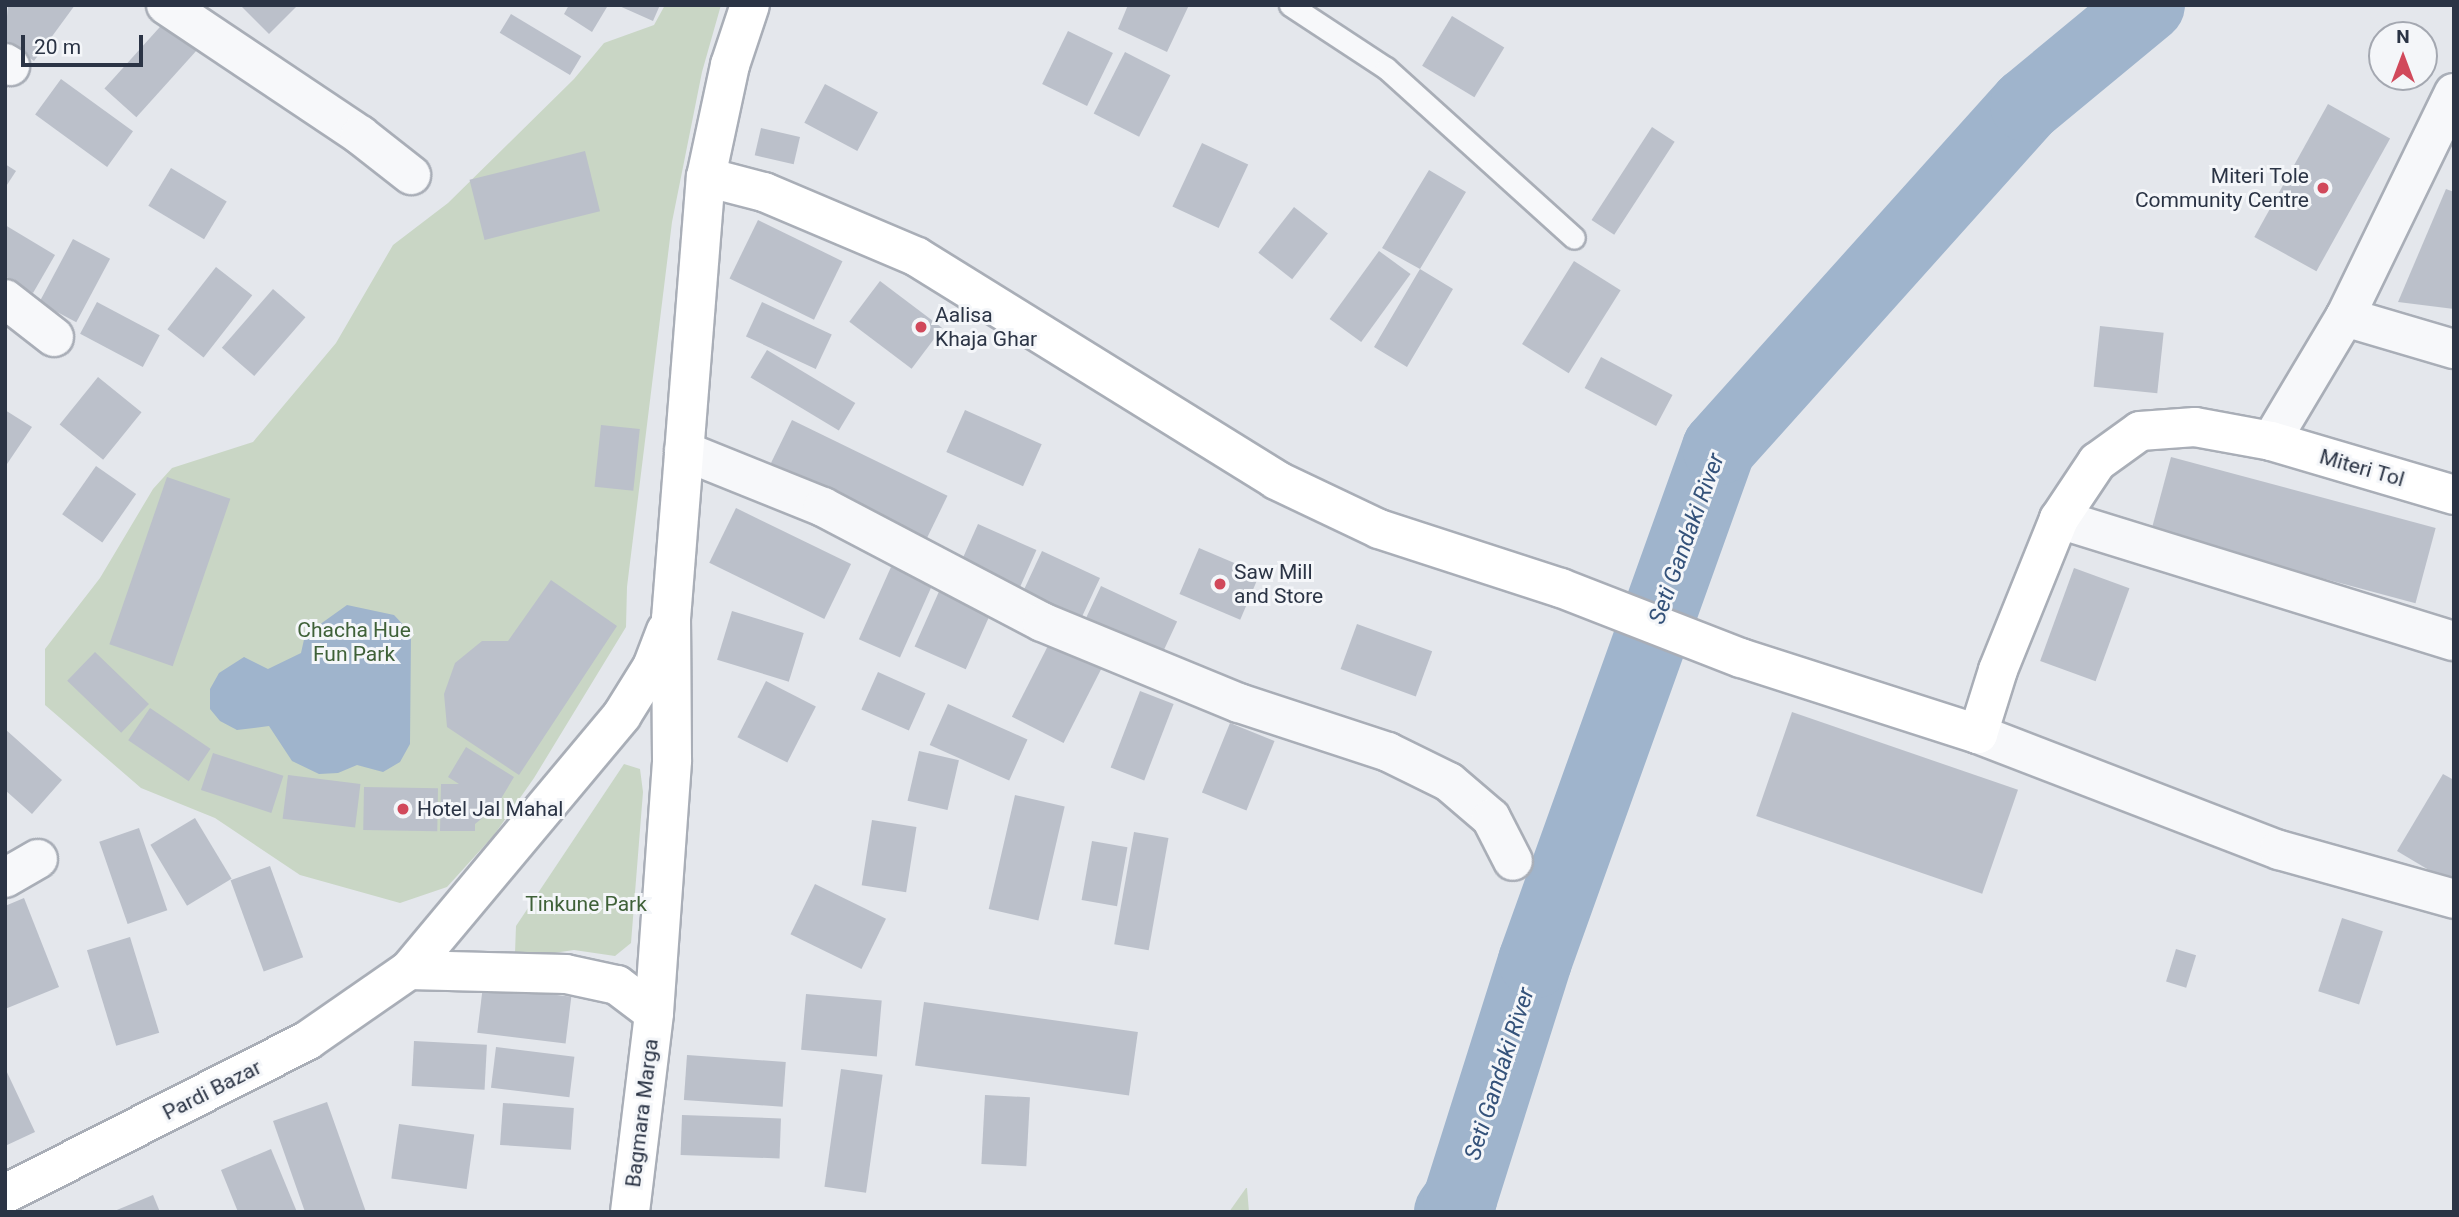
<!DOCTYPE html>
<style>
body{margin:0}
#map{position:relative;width:2459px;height:1217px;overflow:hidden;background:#e4e7ec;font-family:Roboto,sans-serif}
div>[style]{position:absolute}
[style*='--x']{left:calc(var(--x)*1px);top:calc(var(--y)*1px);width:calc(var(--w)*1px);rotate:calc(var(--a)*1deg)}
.green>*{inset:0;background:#c9d6c5}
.water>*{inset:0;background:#9fb4cc}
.river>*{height:74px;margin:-37px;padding:0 37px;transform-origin:37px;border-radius:37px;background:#9fb4cc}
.building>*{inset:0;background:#bbc0ca;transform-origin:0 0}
.roads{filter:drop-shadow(2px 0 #a9aeb7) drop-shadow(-2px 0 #a9aeb7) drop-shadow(0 2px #a9aeb7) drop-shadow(0 -2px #a9aeb7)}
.lane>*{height:21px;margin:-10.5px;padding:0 10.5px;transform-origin:10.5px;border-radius:10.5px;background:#f7f8fa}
.street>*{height:38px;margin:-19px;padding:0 19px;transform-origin:19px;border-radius:19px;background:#f7f8fa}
.secondary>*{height:38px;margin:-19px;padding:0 19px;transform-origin:19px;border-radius:19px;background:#fff}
.dots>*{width:19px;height:19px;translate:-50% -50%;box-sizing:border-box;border:4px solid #f4f6f9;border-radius:50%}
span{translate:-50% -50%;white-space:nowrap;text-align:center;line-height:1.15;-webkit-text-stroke:6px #f4f6f9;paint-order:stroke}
.poi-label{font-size:21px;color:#2b3445}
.right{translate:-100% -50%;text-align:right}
.left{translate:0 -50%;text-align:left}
.street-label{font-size:21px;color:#2b3445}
.park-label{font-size:21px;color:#3f6138}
.water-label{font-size:23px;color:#34527a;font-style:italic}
.frame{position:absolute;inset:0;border:7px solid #2b3445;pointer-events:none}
.north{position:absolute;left:2368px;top:21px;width:70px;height:70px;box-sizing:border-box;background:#f4f6f9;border:2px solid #a4a8b1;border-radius:50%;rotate:0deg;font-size:19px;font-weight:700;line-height:28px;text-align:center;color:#2b3445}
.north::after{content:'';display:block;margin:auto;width:24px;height:32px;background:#d1495b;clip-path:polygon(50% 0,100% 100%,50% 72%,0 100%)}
.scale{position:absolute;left:21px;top:35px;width:122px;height:32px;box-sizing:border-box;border:4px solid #2b3445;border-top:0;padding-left:9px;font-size:21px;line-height:24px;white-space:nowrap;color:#2b3445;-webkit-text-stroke:5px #f4f6f9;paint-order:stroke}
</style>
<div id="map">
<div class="green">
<div style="clip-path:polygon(665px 5px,721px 5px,702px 72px,672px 222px,627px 587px,626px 627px,534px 778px,494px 835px,447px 887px,400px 903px,300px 875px,215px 818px,141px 788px,45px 705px,45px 649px,100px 578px,153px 489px,172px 468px,253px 442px,336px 343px,393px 245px,448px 203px,574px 79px,604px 43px,654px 25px)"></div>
<div style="clip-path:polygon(624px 764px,640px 769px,643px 792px,631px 943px,615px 956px,574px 950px,526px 957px,515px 953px,516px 926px)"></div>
<div style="clip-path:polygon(1247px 1188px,1249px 1212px,1229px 1212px,1246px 1188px)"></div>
</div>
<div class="water">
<div style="clip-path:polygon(347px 605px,394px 615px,411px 633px,410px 744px,400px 762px,383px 772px,357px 765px,338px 773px,319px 774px,292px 761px,269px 726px,237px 730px,220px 721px,210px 709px,210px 689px,219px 673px,244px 657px,268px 669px,301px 653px,305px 635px)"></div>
</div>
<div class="river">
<div style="--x:1451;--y:1212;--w:16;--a:-55"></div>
<div style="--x:1460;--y:1199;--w:250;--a:-72.5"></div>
<div style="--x:1535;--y:961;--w:545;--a:-70.27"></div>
<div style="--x:1719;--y:448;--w:461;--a:-48.1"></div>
<div style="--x:2027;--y:105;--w:157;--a:-39.6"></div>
</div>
<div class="building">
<div style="clip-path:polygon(8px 5px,75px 5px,34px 61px,5px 40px)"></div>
<div style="clip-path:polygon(240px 5px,298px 5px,269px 34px)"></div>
<div style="clip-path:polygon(569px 5px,604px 5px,607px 7px,592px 32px,564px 14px)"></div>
<div style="clip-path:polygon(617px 5px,660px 5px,653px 21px)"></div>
<div style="clip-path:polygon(1128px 5px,1189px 5px,1167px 52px,1118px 29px)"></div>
<div style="left:511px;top:14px;width:82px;height:22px;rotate:31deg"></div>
<div style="left:1452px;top:16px;width:61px;height:58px;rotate:31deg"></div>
<div style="left:168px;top:18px;width:43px;height:95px;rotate:42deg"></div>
<div style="left:1068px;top:31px;width:50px;height:59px;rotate:26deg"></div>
<div style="left:1125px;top:52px;width:51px;height:69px;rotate:27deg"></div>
<div style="left:61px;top:79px;width:89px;height:44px;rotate:36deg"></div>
<div style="left:825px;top:84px;width:60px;height:44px;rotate:28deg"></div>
<div style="left:2328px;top:104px;width:71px;height:152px;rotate:29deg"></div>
<div style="left:1652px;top:127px;width:27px;height:111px;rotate:33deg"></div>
<div style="left:761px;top:128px;width:40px;height:28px;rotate:13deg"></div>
<div style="left:1202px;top:143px;width:51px;height:70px;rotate:25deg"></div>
<div style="left:585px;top:151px;width:62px;height:119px;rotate:76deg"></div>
<div style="clip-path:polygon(5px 164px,16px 171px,5px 188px)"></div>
<div style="left:171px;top:168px;width:65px;height:44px;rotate:31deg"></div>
<div style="clip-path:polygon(1429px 170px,1466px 192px,1420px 269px,1453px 289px,1407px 367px,1374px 347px,1420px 269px,1382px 248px)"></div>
<div style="clip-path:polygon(2446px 189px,2454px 192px,2454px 309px,2398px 302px)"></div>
<div style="left:1294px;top:207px;width:43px;height:58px;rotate:38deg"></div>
<div style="left:758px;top:220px;width:94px;height:65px;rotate:26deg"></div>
<div style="clip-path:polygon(5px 225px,55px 255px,33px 293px,5px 276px)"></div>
<div style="left:73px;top:239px;width:42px;height:72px;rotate:28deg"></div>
<div style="left:1379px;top:251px;width:39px;height:84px;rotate:36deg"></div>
<div style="left:1574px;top:261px;width:55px;height:98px;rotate:32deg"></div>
<div style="left:216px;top:267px;width:46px;height:79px;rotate:38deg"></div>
<div style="left:880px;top:281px;width:78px;height:51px;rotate:37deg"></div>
<div style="left:273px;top:289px;width:43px;height:78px;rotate:41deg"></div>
<div style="left:97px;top:302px;width:71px;height:36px;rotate:28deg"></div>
<div style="left:762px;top:302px;width:77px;height:38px;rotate:25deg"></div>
<div style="left:2100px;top:326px;width:64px;height:61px;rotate:6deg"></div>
<div style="left:767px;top:350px;width:103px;height:32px;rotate:31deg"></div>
<div style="left:1601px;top:357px;width:81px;height:35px;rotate:28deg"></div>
<div style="left:98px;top:377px;width:56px;height:61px;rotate:39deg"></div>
<div style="clip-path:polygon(5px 410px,32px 427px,5px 467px)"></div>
<div style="left:965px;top:410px;width:84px;height:46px;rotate:24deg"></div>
<div style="left:792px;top:420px;width:173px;height:51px;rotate:26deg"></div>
<div style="left:601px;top:425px;width:39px;height:62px;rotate:6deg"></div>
<div style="left:2171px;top:457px;width:274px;height:78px;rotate:15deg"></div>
<div style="left:96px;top:466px;width:49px;height:59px;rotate:35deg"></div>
<div style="left:167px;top:477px;width:67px;height:177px;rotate:19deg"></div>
<div style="left:736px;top:508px;width:128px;height:61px;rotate:26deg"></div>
<div style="left:978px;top:524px;width:64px;height:45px;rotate:24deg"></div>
<div style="left:1199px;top:548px;width:66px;height:50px;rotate:23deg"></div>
<div style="left:1042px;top:551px;width:64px;height:48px;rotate:25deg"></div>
<div style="left:891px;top:567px;width:45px;height:79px;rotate:24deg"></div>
<div style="left:2074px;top:568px;width:59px;height:99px;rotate:20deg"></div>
<div style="clip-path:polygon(551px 580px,617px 626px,519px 775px,447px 727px,444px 694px,455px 663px,482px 641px,508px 641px)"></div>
<div style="left:1101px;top:586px;width:84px;height:37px;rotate:25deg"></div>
<div style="left:941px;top:587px;width:56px;height:65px;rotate:24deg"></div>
<div style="left:732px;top:611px;width:75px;height:51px;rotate:17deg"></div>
<div style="left:1357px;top:624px;width:80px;height:48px;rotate:20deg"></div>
<div style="left:1055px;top:632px;width:58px;height:95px;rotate:27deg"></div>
<div style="left:95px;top:652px;width:75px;height:40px;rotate:44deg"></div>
<div style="left:878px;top:672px;width:52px;height:41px;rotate:24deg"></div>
<div style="left:766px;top:681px;width:56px;height:63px;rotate:27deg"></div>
<div style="left:1140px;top:691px;width:36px;height:82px;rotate:21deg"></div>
<div style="left:948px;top:704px;width:87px;height:45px;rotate:24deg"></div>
<div style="left:150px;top:708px;width:73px;height:39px;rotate:34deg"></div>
<div style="left:1792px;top:712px;width:239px;height:110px;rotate:19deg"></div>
<div style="left:1230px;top:723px;width:48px;height:75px;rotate:22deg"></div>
<div style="clip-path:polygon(5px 729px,62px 780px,32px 814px,5px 790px)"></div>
<div style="clip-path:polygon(466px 747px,514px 777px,496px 807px,475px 824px,475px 831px,440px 831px,441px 784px,459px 784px,448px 777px)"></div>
<div style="left:919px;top:751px;width:41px;height:51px;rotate:13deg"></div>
<div style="left:213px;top:753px;width:74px;height:39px;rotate:18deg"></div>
<div style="clip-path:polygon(2443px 774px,2454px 780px,2454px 885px,2397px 851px)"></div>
<div style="left:288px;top:775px;width:73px;height:44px;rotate:7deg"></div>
<div style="left:364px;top:787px;width:74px;height:43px;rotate:1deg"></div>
<div style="left:1015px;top:795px;width:51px;height:117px;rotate:13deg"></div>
<div style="left:195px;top:818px;width:71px;height:52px;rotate:59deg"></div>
<div style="left:872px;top:820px;width:45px;height:66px;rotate:9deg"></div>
<div style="left:139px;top:828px;width:87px;height:42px;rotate:71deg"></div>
<div style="left:1134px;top:832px;width:35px;height:114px;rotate:10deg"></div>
<div style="left:1092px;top:841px;width:36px;height:60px;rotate:10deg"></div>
<div style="left:270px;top:866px;width:97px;height:42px;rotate:70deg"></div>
<div style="left:815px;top:884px;width:79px;height:56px;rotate:26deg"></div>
<div style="clip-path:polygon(24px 898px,59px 987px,5px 1009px,5px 906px)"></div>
<div style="left:2342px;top:918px;width:43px;height:77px;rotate:18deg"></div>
<div style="left:130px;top:937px;width:100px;height:45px;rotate:73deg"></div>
<div style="left:2176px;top:949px;width:21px;height:34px;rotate:17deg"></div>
<div style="left:483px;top:986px;width:89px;height:47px;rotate:7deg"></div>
<div style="left:806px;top:994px;width:76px;height:56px;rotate:5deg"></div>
<div style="left:924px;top:1002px;width:216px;height:64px;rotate:8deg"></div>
<div style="left:414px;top:1041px;width:73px;height:45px;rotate:3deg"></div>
<div style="left:496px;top:1047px;width:79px;height:41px;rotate:7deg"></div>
<div style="left:687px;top:1055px;width:99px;height:45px;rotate:4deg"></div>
<div style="clip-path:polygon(5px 1068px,35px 1132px,5px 1146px)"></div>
<div style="left:841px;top:1069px;width:42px;height:119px;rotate:8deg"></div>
<div style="left:985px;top:1095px;width:45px;height:69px;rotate:3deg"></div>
<div style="clip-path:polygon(327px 1102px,366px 1212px,305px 1212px,273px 1121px)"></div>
<div style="left:503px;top:1103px;width:71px;height:42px;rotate:4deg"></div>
<div style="left:682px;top:1115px;width:99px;height:40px;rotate:2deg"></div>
<div style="left:399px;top:1124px;width:76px;height:55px;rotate:8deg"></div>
<div style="clip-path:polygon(271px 1149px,297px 1212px,238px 1212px,221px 1170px)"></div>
<div style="clip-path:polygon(153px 1195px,160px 1212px,112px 1212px)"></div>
</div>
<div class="roads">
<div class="lane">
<div style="--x:1290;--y:5;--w:115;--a:33.3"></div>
<div style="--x:1386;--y:68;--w:253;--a:42.1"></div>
</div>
<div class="street">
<div style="--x:166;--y:5;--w:234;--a:33.8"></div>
<div style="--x:360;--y:135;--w:65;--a:38.1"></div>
<div style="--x:5;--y:63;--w:6;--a:31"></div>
<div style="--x:5;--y:299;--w:62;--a:37.8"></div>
<div style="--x:2345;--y:317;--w:114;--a:16.4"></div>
<div style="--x:2271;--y:441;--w:144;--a:-59.2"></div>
<div style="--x:2345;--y:317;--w:249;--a:-64.1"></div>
<div style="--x:684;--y:451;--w:150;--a:21.9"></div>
<div style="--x:823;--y:507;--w:247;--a:27.7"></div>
<div style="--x:1042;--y:622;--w:213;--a:22.4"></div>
<div style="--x:1239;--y:703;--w:157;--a:18.2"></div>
<div style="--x:1388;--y:752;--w:68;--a:26.2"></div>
<div style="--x:1449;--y:782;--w:55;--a:40.6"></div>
<div style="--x:1491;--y:818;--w:48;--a:62.9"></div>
<div style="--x:2059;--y:519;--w:413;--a:17.2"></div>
<div style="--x:1978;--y:734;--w:323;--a:21.1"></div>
<div style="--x:2279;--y:850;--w:182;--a:15.6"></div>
<div style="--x:5;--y:878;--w:38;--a:-30"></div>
</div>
<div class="secondary">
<div style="--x:706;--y:177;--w:60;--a:14.5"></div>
<div style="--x:764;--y:192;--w:166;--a:23"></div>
<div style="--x:917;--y:257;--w:423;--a:31.8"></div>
<div style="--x:1276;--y:480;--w:114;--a:25.4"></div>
<div style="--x:1379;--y:529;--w:191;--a:18"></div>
<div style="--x:1561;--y:588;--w:193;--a:21.3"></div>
<div style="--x:1741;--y:658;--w:249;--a:17.8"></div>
<div style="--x:1978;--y:734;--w:67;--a:-72.6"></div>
<div style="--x:1998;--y:670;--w:163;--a:-68"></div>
<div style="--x:2059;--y:519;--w:69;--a:-56.3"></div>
<div style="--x:2097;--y:462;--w:53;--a:-35.8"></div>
<div style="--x:2140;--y:431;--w:55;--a:-4.2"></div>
<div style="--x:2195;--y:427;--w:77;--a:10.4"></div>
<div style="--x:2271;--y:441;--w:191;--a:16.4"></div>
<div style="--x:409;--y:970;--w:157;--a:1.5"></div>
<div style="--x:566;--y:974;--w:52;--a:12.2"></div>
<div style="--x:617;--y:985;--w:46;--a:37.1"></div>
<div style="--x:5;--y:1194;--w:340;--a:-26.9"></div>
<div style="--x:308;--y:1040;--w:123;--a:-34.7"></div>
<div style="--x:409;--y:970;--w:332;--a:-50.1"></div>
<div style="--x:622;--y:715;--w:57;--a:-58"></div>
<div style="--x:652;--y:667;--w:39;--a:-69"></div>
<div style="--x:630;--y:1212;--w:200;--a:-83.1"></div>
<div style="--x:654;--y:1013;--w:254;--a:-85.9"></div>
<div style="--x:672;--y:760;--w:141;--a:-90.4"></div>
<div style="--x:671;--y:619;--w:443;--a:-85.5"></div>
<div style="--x:706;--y:177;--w:115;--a:-77.9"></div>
<div style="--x:730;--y:65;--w:63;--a:-71.6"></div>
</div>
</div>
<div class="dots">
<div style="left:2323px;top:188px;background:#d1495b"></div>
<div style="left:921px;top:327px;background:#d1495b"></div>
<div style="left:1220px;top:584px;background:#d1495b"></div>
<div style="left:403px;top:809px;background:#d1495b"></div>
</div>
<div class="poi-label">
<span class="right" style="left:2309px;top:188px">Miteri Tole<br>Community Centre</span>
<span class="left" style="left:935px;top:327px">Aalisa<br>Khaja Ghar</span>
<span class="left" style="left:1234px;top:584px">Saw Mill<br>and Store</span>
<span class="left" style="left:417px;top:809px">Hotel Jal Mahal</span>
</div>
<div class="street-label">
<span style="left:2362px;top:468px;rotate:16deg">Miteri Tol</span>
<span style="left:212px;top:1090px;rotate:-27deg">Pardi Bazar</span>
<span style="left:642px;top:1113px;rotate:-83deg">Bagmara Marga</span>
</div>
<div class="park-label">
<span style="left:354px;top:642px">Chacha Hue<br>Fun Park</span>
<span style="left:586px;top:904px">Tinkune Park</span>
</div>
<div class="water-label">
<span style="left:1687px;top:539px;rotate:-70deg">Seti Gandaki River</span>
<span style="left:1500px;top:1074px;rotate:-72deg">Seti Gandaki River</span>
</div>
<div class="frame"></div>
<div class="north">N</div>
<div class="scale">20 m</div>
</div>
